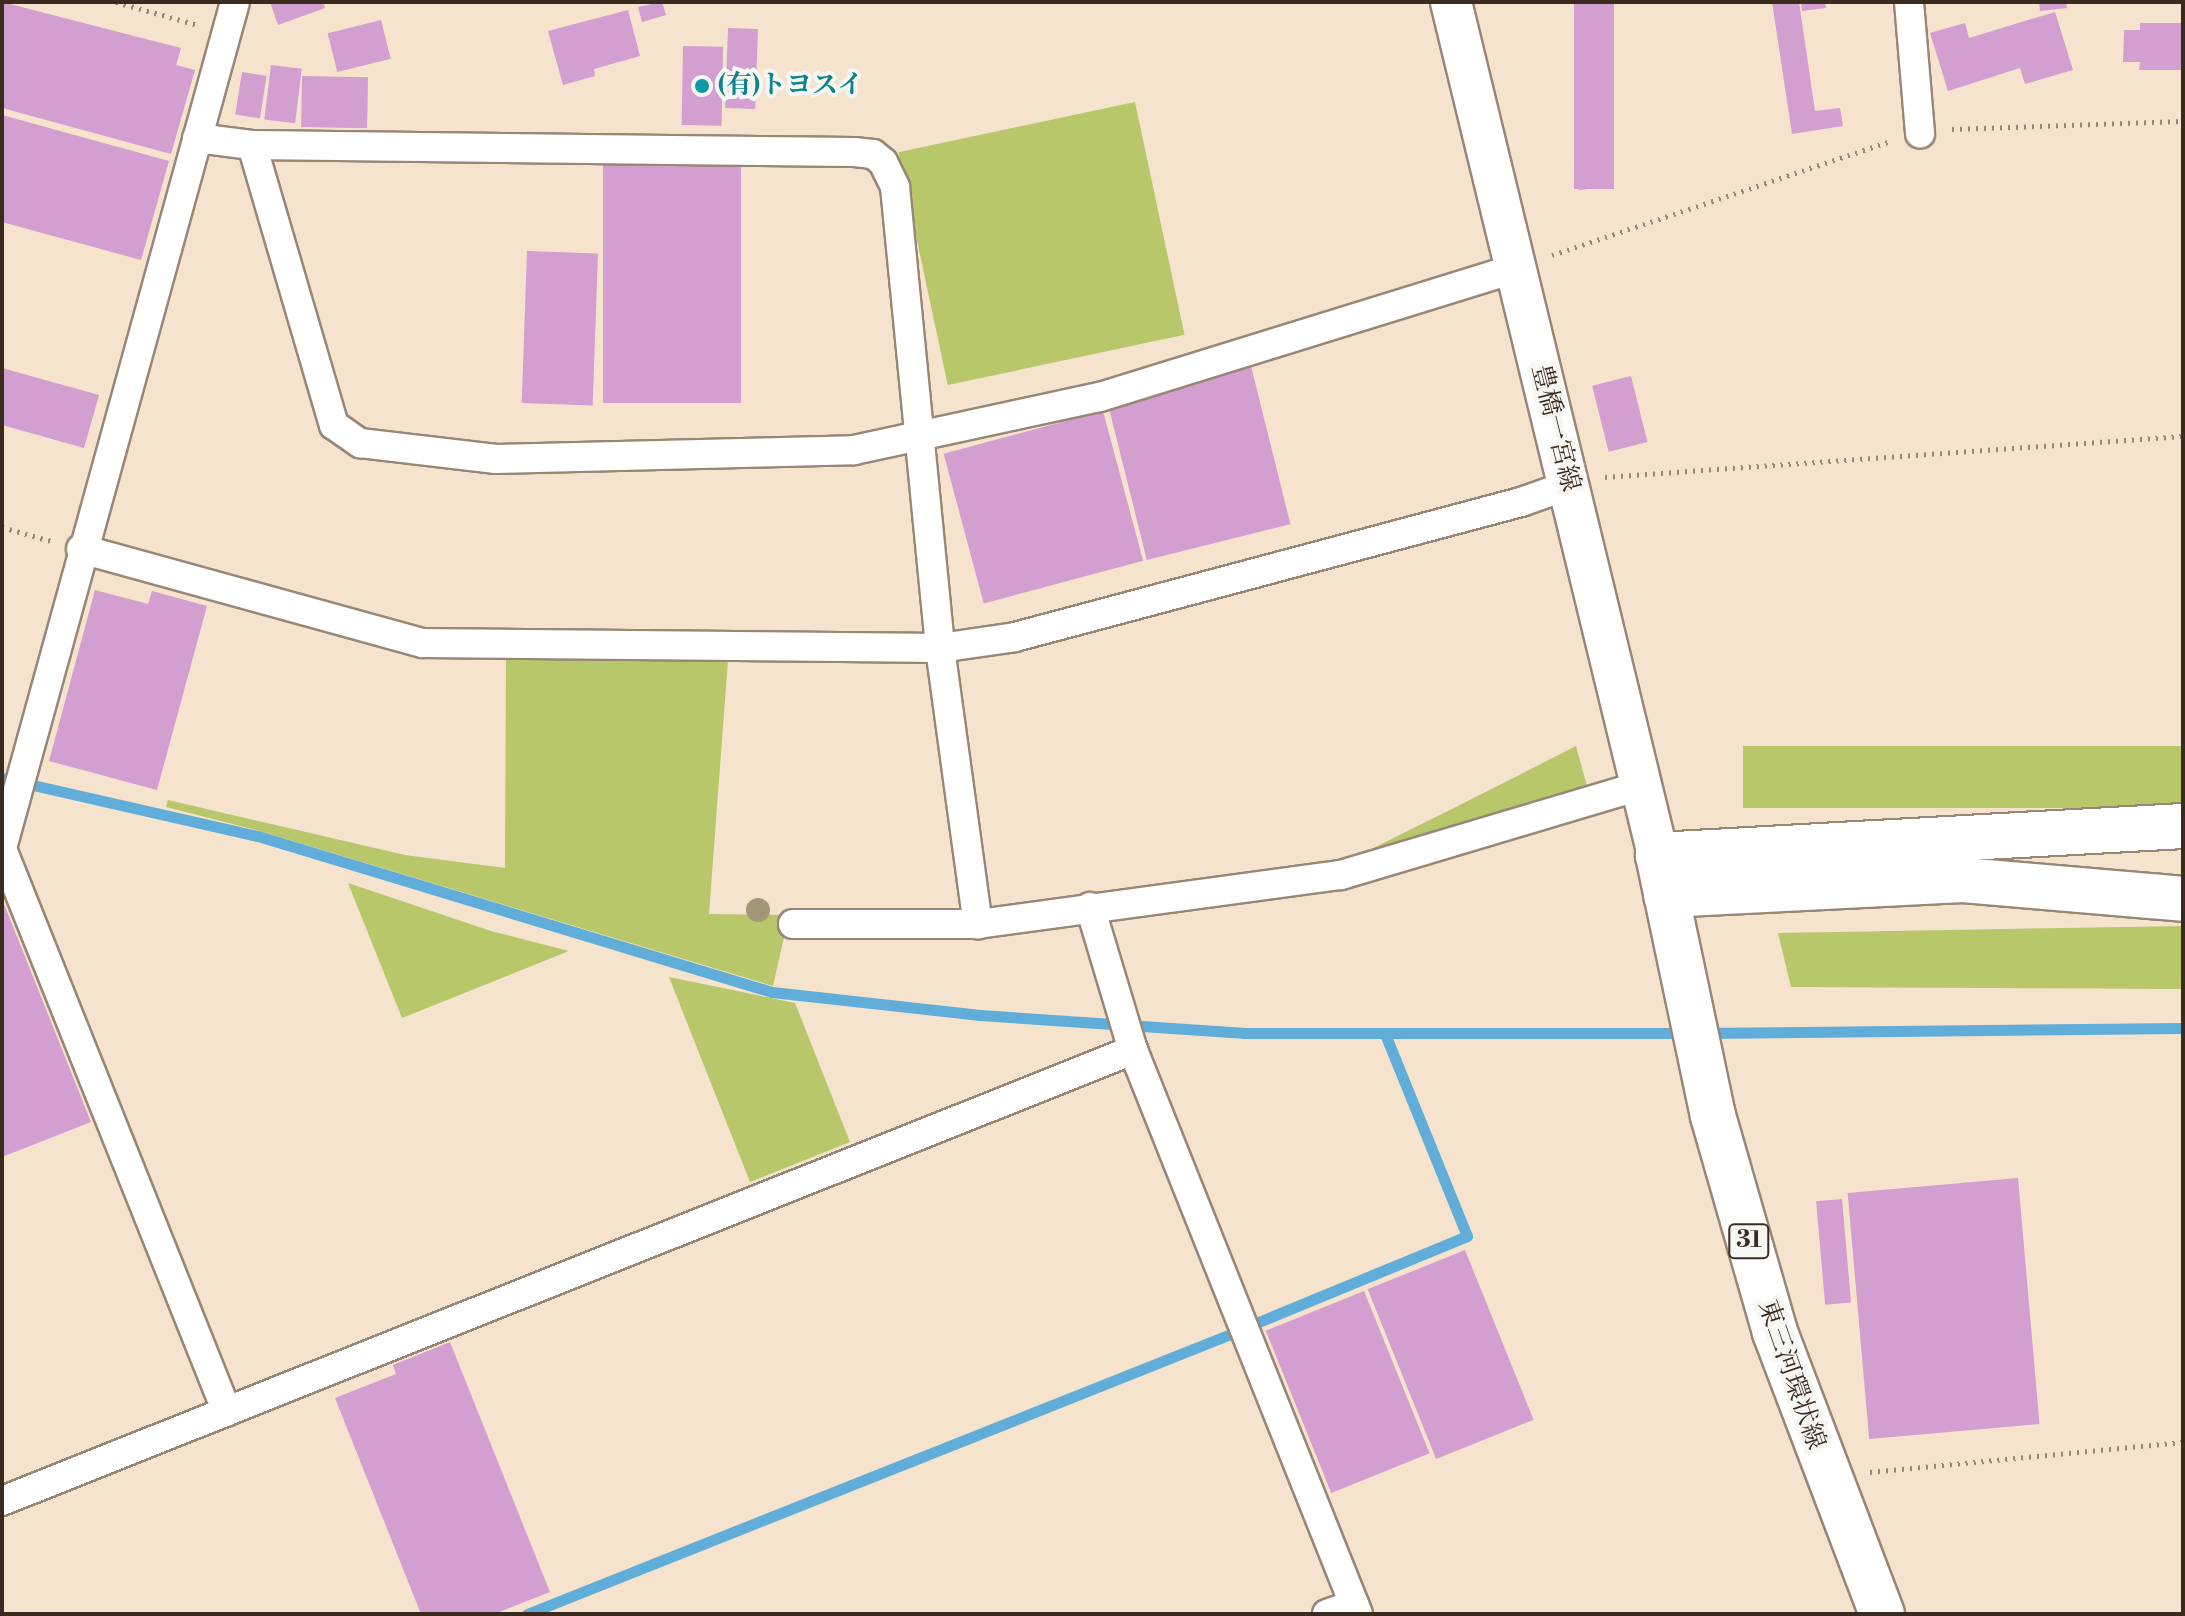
<!DOCTYPE html>
<meta charset="utf-8">
<style>
body{margin:0}
#map{position:relative;width:2185px;height:1616px;overflow:hidden;background:#f5e3cd;font-family:"Libre Bodoni","Noto Serif JP",serif}
div>[style]{position:absolute}
[style*='--x']{left:calc(var(--x)*1px);top:calc(var(--y)*1px);width:calc(var(--w)*1px);rotate:calc(var(--a)*1deg)}
.green>*{inset:0;background:#b7c76a;transform-origin:0 0}
.stream>*{height:11px;margin:-5.5px;padding:0 5.5px;transform-origin:5.5px;border-radius:5.5px;background:#60add9}
.building>*{inset:0;background:#d39ed0;transform-origin:0 0}
.path>*{height:5px;margin-top:-2.5px;transform-origin:0;background:repeating-linear-gradient(90deg,#988676 0 2px,transparent 0 8px)}
.roads{filter:drop-shadow(2px 0 #988676) drop-shadow(-2px 0 #988676) drop-shadow(0 2px #988676) drop-shadow(0 -2px #988676)}
.minor>*{height:28px;margin:-14px;padding:0 14px;transform-origin:14px;border-radius:14px;background:#fff}
.secondary>*{height:40px;margin:-20px;padding:0 20px;transform-origin:20px;border-radius:20px;background:#fff}
.primary>*{height:44px;margin:-22px;padding:0 22px;transform-origin:22px;border-radius:22px;background:#fff}
.trees>*{width:24px;height:24px;margin:-12px;border-radius:50%;background:#a39779}
.dots>*{width:22px;height:22px;translate:-50% -50%;box-sizing:border-box;border:4px solid #f6f6f2;border-radius:50%}
span{translate:-50% -50%;white-space:nowrap;text-align:center;line-height:1.15;-webkit-text-stroke:8px #f6f6f2;paint-order:stroke}
.shield-label span{padding:2px 6px;background:#f6f6f2;border:2px solid;border-radius:6px;-webkit-text-stroke-width:0}
.shield-label{font-size:24px;color:#3b2a1e;font-weight:700}
.culture-label{font-size:26px;color:#0d838f;font-weight:700}
.left{translate:0 -50%;text-align:left}
.street-label{font-size:26px;color:#3b2a1e}
.frame{position:absolute;inset:0;border:4px solid #3b2a1e;pointer-events:none}
</style>
<div id="map">
<div class="green">
<div style="left:1135px;top:102px;width:238px;height:242px;rotate:78deg"></div>
<div style="clip-path:polygon(506px 658px,728px 660px,709px 914px,789px 915px,773px 986px,260px 831px,166px 807px,168px 800px,405px 855px,505px 868px)"></div>
<div style="clip-path:polygon(1576px 746px,1588px 790px,1339px 865px,1452px 809px)"></div>
<div style="left:2183px;top:746px;width:62px;height:440px;rotate:90deg"></div>
<div style="clip-path:polygon(348px 883px,491px 931px,569px 951px,402px 1018px)"></div>
<div style="clip-path:polygon(2183px 926px,2183px 989px,1791px 987px,1778px 933px)"></div>
<div style="clip-path:polygon(669px 977px,795px 1003px,850px 1142px,750px 1182px)"></div>
</div>
<div class="stream">
<div style="--x:2;--y:778;--w:262;--a:12.8"></div>
<div style="--x:258;--y:836;--w:537;--a:16.88"></div>
<div style="--x:772;--y:992;--w:209;--a:6.3"></div>
<div style="--x:980;--y:1015;--w:266;--a:3.9"></div>
<div style="--x:1245;--y:1033;--w:441;--a:0"></div>
<div style="--x:1703;--y:1033;--w:480;--a:-0.6"></div>
<div style="--x:1256;--y:1323;--w:228;--a:-22.4"></div>
<div style="--x:1467;--y:1236;--w:215;--a:-112.1"></div>
<div style="--x:527;--y:1614;--w:760;--a:-21.7"></div>
</div>
<div class="building">
<div style="clip-path:polygon(2px 2px,181px 48px,176px 65px,195px 70px,171px 154px,2px 108px)"></div>
<div style="clip-path:polygon(270px 2px,323px 2px,325px 8px,278px 25px)"></div>
<div style="clip-path:polygon(662px 2px,666px 15px,642px 22px,638px 7px)"></div>
<div style="left:1574px;top:2px;width:40px;height:187px"></div>
<div style="clip-path:polygon(1772px 2px,1799px 2px,1815px 111px,1840px 108px,1843px 126px,1792px 134px)"></div>
<div style="clip-path:polygon(1801px 2px,1825px 2px,1826px 8px,1802px 11px)"></div>
<div style="clip-path:polygon(2039px 2px,2066px 2px,2067px 8px,2040px 11px)"></div>
<div style="clip-path:polygon(628px 10px,640px 56px,594px 69px,595px 76px,563px 85px,548px 31px)"></div>
<div style="clip-path:polygon(2055px 12px,2073px 70px,2025px 84px,2020px 68px,1948px 91px,1930px 33px,1965px 23px,1969px 38px)"></div>
<div style="left:381px;top:20px;width:40px;height:55px;rotate:76deg"></div>
<div style="clip-path:polygon(2140px 23px,2183px 23px,2183px 70px,2139px 70px,2140px 62px,2123px 62px,2124px 30px,2140px 30px)"></div>
<div style="left:728px;top:28px;width:30px;height:80px;rotate:2deg"></div>
<div style="left:683px;top:46px;width:40px;height:79px;rotate:1deg"></div>
<div style="left:271px;top:65px;width:31px;height:55px;rotate:7deg"></div>
<div style="left:242px;top:72px;width:25px;height:43px;rotate:9deg"></div>
<div style="left:302px;top:76px;width:66px;height:51px;rotate:1deg"></div>
<div style="clip-path:polygon(2px 115px,169px 161px,141px 260px,2px 222px)"></div>
<div style="left:1593px;top:151px;width:37px;height:19px;rotate:82deg"></div>
<div style="left:603px;top:165px;width:138px;height:238px"></div>
<div style="left:527px;top:251px;width:71px;height:152px;rotate:2deg"></div>
<div style="left:1251px;top:366px;width:163px;height:148px;rotate:76deg"></div>
<div style="clip-path:polygon(2px 368px,99px 395px,84px 448px,2px 425px)"></div>
<div style="left:1631px;top:376px;width:68px;height:40px;rotate:76deg"></div>
<div style="left:1103px;top:411px;width:155px;height:165px;rotate:75deg"></div>
<div style="clip-path:polygon(95px 590px,148px 604px,152px 591px,207px 606px,157px 790px,49px 761px)"></div>
<div style="clip-path:polygon(2px 899px,91px 1122px,2px 1157px)"></div>
<div style="left:2018px;top:1178px;width:247px;height:171px;rotate:85deg"></div>
<div style="left:1842px;top:1199px;width:104px;height:26px;rotate:85deg"></div>
<div style="left:1465px;top:1250px;width:183px;height:105px;rotate:68deg"></div>
<div style="left:1364px;top:1291px;width:175px;height:106px;rotate:68deg"></div>
<div style="clip-path:polygon(450px 1342px,550px 1592px,494px 1614px,421px 1614px,335px 1398px,396px 1374px,393px 1365px)"></div>
</div>
<div class="path">
<div style="--x:116;--y:2;--w:85;--a:15.7"></div>
<div style="--x:1952;--y:129;--w:231;--a:-2"></div>
<div style="--x:1552;--y:255;--w:358;--a:-18.6"></div>
<div style="--x:1605;--y:477;--w:579;--a:-4.06"></div>
<div style="--x:2;--y:527;--w:51;--a:15.9"></div>
<div style="--x:1870;--y:1472;--w:314;--a:-5.5"></div>
</div>
<div class="roads">
<div class="minor">
<div style="--x:1909;--y:2;--w:132;--a:85.2"></div>
<div style="--x:197;--y:138;--w:55;--a:7.3"></div>
<div style="--x:252;--y:145;--w:602;--a:0.67"></div>
<div style="--x:854;--y:152;--w:19;--a:6"></div>
<div style="--x:873;--y:154;--w:13;--a:39"></div>
<div style="--x:883;--y:162;--w:28;--a:64"></div>
<div style="--x:895;--y:187;--w:463;--a:84.4"></div>
<div style="--x:940;--y:648;--w:279;--a:82.2"></div>
<div style="--x:978;--y:924;--w:366;--a:-7.7"></div>
<div style="--x:1341;--y:875;--w:312;--a:-16.6"></div>
<div style="--x:252;--y:145;--w:292;--a:73.7"></div>
<div style="--x:334;--y:425;--w:32;--a:35"></div>
<div style="--x:360;--y:443;--w:137;--a:6.7"></div>
<div style="--x:496;--y:459;--w:358;--a:-1.4"></div>
<div style="--x:854;--y:450;--w:252;--a:-12.2"></div>
<div style="--x:1100;--y:397;--w:433;--a:-17.2"></div>
<div style="--x:81;--y:549;--w:354;--a:15.4"></div>
<div style="--x:422;--y:643;--w:518;--a:0.55"></div>
<div style="--x:940;--y:648;--w:76;--a:-8.3"></div>
<div style="--x:1015;--y:637;--w:524;--a:-14.94"></div>
<div style="--x:1521;--y:502;--w:51;--a:-19.5"></div>
<div style="--x:2;--y:848;--w:877;--a:-74.6"></div>
<div style="--x:2;--y:849;--w:606;--a:68.22"></div>
<div style="--x:1090;--y:907;--w:149;--a:73.3"></div>
<div style="--x:1133;--y:1050;--w:607;--a:68.25"></div>
<div style="--x:793;--y:924;--w:185;--a:0"></div>
<div style="--x:2;--y:1501;--w:1218;--a:-21.74"></div>
<div style="--x:1327;--y:1614;--w:29;--a:-20"></div>
</div>
<div class="secondary">
<div style="--x:1451;--y:2;--w:878;--a:76.36"></div>
</div>
<div class="primary">
<div style="--x:1666;--y:895;--w:297;--a:-2.9"></div>
<div style="--x:1963;--y:880;--w:221;--a:4.9"></div>
<div style="--x:1882;--y:1614;--w:302;--a:-110.8"></div>
<div style="--x:1775;--y:1332;--w:225;--a:-106"></div>
<div style="--x:1713;--y:1116;--w:267;--a:-101.9"></div>
<div style="--x:1658;--y:855;--w:526;--a:-3.16"></div>
</div>
</div>
<div class="trees">
<div style="left:758px;top:910px"></div>
</div>
<div class="dots">
<div style="left:702px;top:86px;background:#0f9aa8"></div>
</div>
<div class="shield-label">
<span style="left:1749px;top:1241px">31</span>
</div>
<div class="culture-label">
<span class="left" style="left:718px;top:86px">(有)トヨスイ</span>
</div>
<div class="street-label">
<span style="left:1555px;top:428px;rotate:76deg">豊橋一宮線</span>
<span style="left:1791px;top:1375px;rotate:71deg">東三河環状線</span>
</div>
<div class="frame"></div>
</div>
